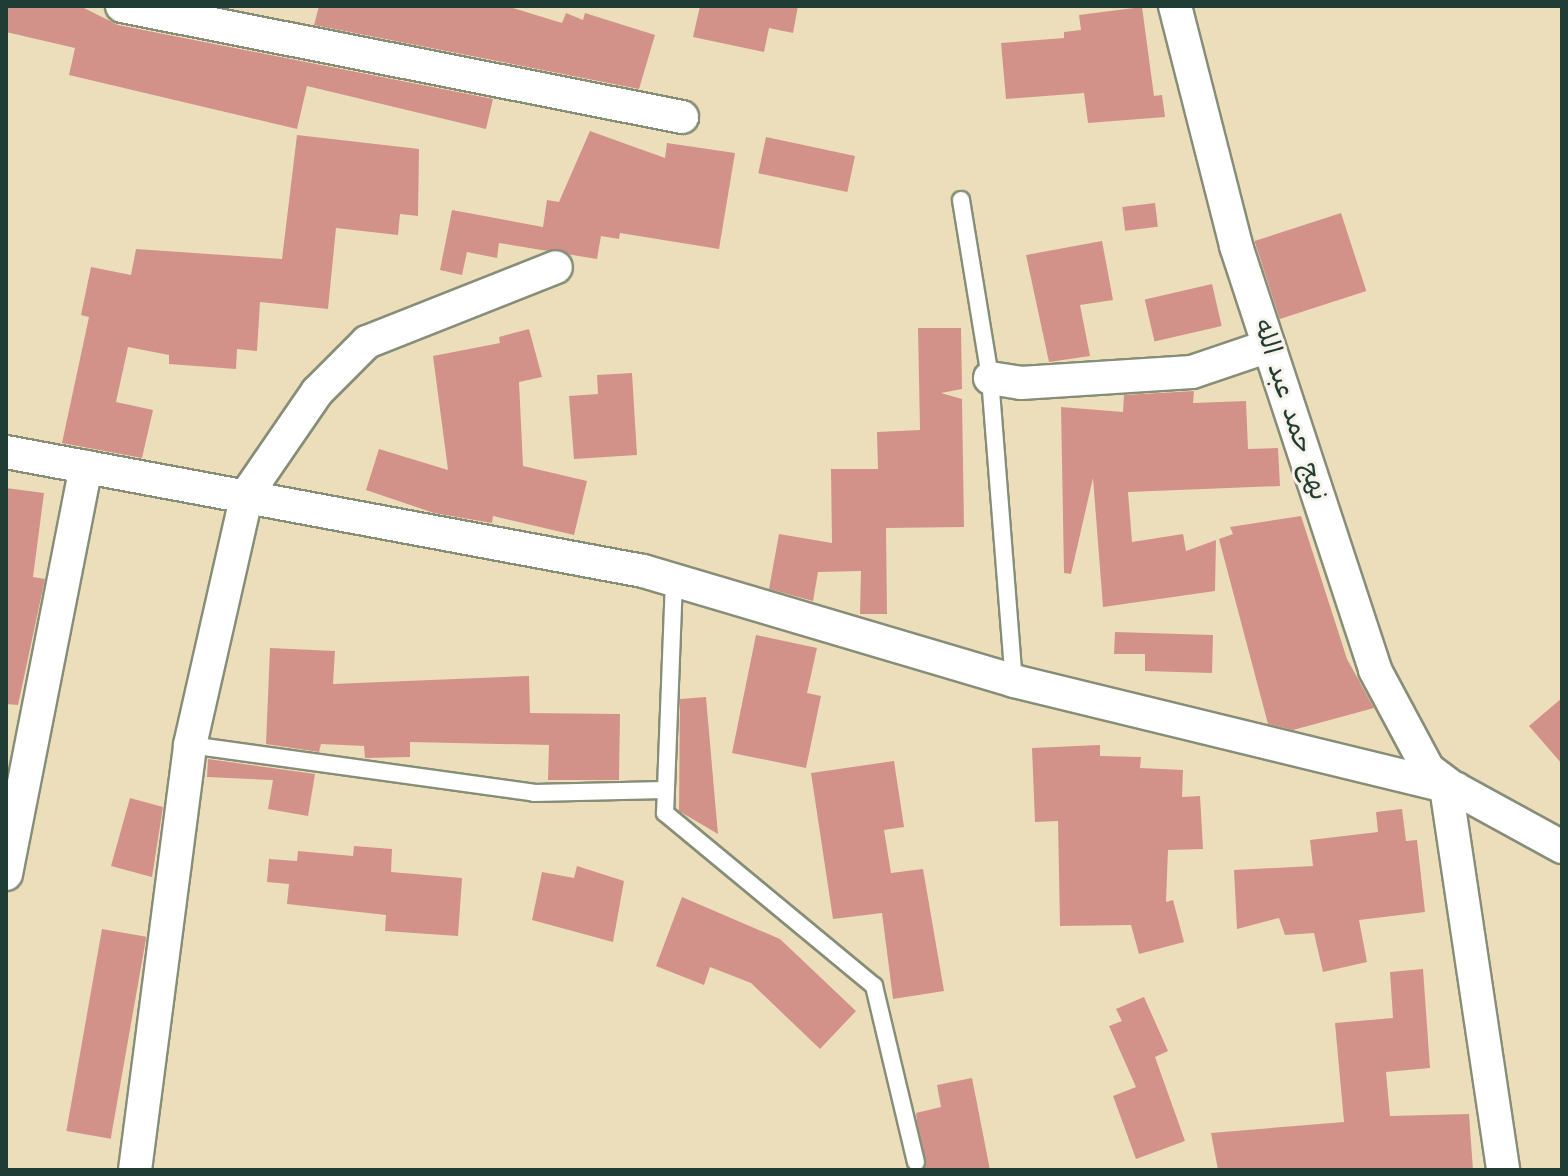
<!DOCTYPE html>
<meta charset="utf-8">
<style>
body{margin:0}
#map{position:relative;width:1568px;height:1176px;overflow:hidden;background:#eddebb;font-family:"Architects Daughter","Playpen Sans Arabic",sans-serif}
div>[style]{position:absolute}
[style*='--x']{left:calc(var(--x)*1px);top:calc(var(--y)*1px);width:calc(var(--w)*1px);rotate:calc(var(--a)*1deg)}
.building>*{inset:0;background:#d2928a;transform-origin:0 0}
.roads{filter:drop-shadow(2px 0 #868e78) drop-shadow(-2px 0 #868e78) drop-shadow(0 2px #868e78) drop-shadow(0 -2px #868e78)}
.service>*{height:16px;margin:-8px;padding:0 8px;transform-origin:8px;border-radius:8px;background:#fff}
.minor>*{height:32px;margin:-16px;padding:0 16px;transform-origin:16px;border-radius:16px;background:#fff}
span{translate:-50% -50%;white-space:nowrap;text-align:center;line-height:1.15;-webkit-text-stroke:6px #f7f3e8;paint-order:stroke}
.street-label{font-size:26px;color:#1f3d34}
.frame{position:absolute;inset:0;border:8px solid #1f3d34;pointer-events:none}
</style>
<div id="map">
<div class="building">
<div style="clip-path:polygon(6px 6px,80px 6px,118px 25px,493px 99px,486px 129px,307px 86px,297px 129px,69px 75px,75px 48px,6px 32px)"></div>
<div style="clip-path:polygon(319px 6px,506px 6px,562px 23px,566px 13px,583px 20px,585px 13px,655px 35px,639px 89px,314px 25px)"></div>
<div style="clip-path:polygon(700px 6px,798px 6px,793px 33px,769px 28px,764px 52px,693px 37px)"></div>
<div style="clip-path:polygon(1142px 7px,1154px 96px,1162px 95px,1165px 117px,1088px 123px,1084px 93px,1006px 99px,1001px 43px,1064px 38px,1064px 32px,1081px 30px,1079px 15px)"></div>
<div style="clip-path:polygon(590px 131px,665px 158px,667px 143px,735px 153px,719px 249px,620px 233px,619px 239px,601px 236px,597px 259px,499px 243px,497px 258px,467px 252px,462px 275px,440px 270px,452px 210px,543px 227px,547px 200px,559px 202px)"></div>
<div style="clip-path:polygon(297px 135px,419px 149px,418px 216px,400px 214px,398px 235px,336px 228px,328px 309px,260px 302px,257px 351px,237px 349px,236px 369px,169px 364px,169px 355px,128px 347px,116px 402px,153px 410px,142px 458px,62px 443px,89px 317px,81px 315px,91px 267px,131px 275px,136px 249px,282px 259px)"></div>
<div style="left:766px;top:137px;width:91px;height:37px;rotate:12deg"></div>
<div style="left:1155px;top:203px;width:24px;height:33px;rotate:83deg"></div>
<div style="left:1341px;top:213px;width:82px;height:91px;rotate:72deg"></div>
<div style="clip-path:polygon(1102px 241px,1113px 300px,1080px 305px,1090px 356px,1049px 362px,1026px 255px)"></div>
<div style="left:1212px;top:284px;width:43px;height:69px;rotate:77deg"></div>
<div style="clip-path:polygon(918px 328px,961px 328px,962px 389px,941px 393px,962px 399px,964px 527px,886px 528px,887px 614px,860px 614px,861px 571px,818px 572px,813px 601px,769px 589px,779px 534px,832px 543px,831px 469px,878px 469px,877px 432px,920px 430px)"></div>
<div style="clip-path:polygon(529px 329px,542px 377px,519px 382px,523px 466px,587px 481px,574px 535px,493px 516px,492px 523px,434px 513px,366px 490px,379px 449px,448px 470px,433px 356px,500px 343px,499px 337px)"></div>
<div style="clip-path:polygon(632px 373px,637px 455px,574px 459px,569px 396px,598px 394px,597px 375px)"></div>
<div style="clip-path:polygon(1194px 391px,1193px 403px,1246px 401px,1248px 449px,1278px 448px,1280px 486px,1128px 492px,1132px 542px,1183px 534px,1186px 551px,1216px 540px,1215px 591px,1103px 607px,1093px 478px,1071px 574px,1064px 573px,1061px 407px,1123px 412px,1124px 395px)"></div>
<div style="clip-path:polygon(6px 488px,44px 493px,33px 577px,45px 579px,18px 705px,6px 704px)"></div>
<div style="clip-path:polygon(1301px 516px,1347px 659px,1374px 708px,1293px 730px,1268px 724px,1219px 539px,1233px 534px,1230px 527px)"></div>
<div style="clip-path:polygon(1115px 632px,1213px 635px,1212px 673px,1145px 671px,1145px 654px,1114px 654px)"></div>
<div style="clip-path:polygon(756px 635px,817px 648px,807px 693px,821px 696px,806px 768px,732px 753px)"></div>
<div style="clip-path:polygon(270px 648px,335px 651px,333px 684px,529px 676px,530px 713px,620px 714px,619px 780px,548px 780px,549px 745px,410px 742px,410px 757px,365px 758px,364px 746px,321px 744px,319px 752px,266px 744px)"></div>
<div style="clip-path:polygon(706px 697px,715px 801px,718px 834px,679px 811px,680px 699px)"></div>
<div style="clip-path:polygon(1562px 698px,1562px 764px,1529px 726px)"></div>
<div style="clip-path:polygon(1100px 745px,1100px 756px,1141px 757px,1140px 768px,1183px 770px,1182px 797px,1200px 796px,1203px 849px,1168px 850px,1166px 902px,1173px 900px,1184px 942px,1139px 954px,1131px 925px,1060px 926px,1058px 821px,1035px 822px,1032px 748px)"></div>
<div style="clip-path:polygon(208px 759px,315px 774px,308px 816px,268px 809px,273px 780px,207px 777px)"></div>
<div style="clip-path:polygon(894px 761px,904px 827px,884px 830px,891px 873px,923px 869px,944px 991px,893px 999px,882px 913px,833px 919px,811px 773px)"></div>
<div style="clip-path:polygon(130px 798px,163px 807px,152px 877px,111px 866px)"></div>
<div style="clip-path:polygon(1402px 809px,1406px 841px,1417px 840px,1425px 912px,1359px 920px,1367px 962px,1323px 972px,1314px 933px,1285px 935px,1279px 918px,1237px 929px,1234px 870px,1313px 866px,1310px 840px,1378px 832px,1376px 812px)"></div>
<div style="clip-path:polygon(354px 846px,392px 849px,391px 872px,462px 878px,458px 936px,385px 931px,386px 915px,287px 904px,289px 884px,267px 882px,269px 859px,297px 861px,298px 851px,353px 856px)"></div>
<div style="clip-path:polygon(577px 866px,624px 881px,613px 942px,532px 920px,542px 872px,574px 878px)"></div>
<div style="clip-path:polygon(682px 897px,780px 939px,856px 1011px,820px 1049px,751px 983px,710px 967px,704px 985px,656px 966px)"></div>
<div style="left:102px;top:929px;width:45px;height:205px;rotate:10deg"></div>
<div style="clip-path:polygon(1423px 969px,1430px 1068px,1386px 1072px,1390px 1116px,1469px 1114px,1473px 1170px,1218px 1170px,1211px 1133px,1344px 1122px,1335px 1023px,1393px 1018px,1390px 972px)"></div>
<div style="clip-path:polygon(1144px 997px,1168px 1051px,1155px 1057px,1185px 1141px,1136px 1159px,1113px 1096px,1136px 1087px,1109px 1026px,1122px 1021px,1116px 1009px)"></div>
<div style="clip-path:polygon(972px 1078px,990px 1170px,923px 1170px,916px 1113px,941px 1107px,937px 1085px)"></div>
</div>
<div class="roads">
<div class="service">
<div style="--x:961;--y:200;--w:180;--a:80.7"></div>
<div style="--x:990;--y:378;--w:304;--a:85.5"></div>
<div style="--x:674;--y:580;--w:233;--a:92.2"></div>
<div style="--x:665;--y:813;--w:271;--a:39.6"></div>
<div style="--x:874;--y:986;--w:181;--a:76.6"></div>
<div style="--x:190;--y:745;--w:347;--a:7.9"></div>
<div style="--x:534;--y:793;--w:131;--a:-1.3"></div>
</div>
<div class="minor">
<div style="--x:122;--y:6;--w:571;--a:11.21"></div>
<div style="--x:1175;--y:6;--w:248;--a:75.7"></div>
<div style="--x:1236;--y:246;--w:446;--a:71.8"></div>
<div style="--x:1375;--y:670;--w:112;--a:61.8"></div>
<div style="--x:1428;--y:769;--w:30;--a:37"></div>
<div style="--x:990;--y:378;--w:31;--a:9"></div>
<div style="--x:1021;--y:383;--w:171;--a:-3.7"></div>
<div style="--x:1192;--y:372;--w:81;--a:-18.7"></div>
<div style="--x:6;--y:452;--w:648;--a:10.58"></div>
<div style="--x:643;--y:571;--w:387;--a:16.5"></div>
<div style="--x:1014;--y:681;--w:455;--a:13.7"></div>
<div style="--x:1456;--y:789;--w:121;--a:28.7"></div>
<div style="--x:1446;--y:787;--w:387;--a:81.5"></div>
<div style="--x:6;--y:874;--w:415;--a:-78.9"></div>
<div style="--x:135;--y:1170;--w:429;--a:-82.6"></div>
<div style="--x:190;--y:745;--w:257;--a:-77.2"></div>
<div style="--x:247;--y:494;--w:124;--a:-55.5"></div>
<div style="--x:317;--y:392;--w:71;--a:-45"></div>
<div style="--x:367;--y:342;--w:203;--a:-21.6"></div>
</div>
</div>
<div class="street-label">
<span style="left:1290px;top:410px;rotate:72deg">نهج حمد عبد الله</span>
</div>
<div class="frame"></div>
</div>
